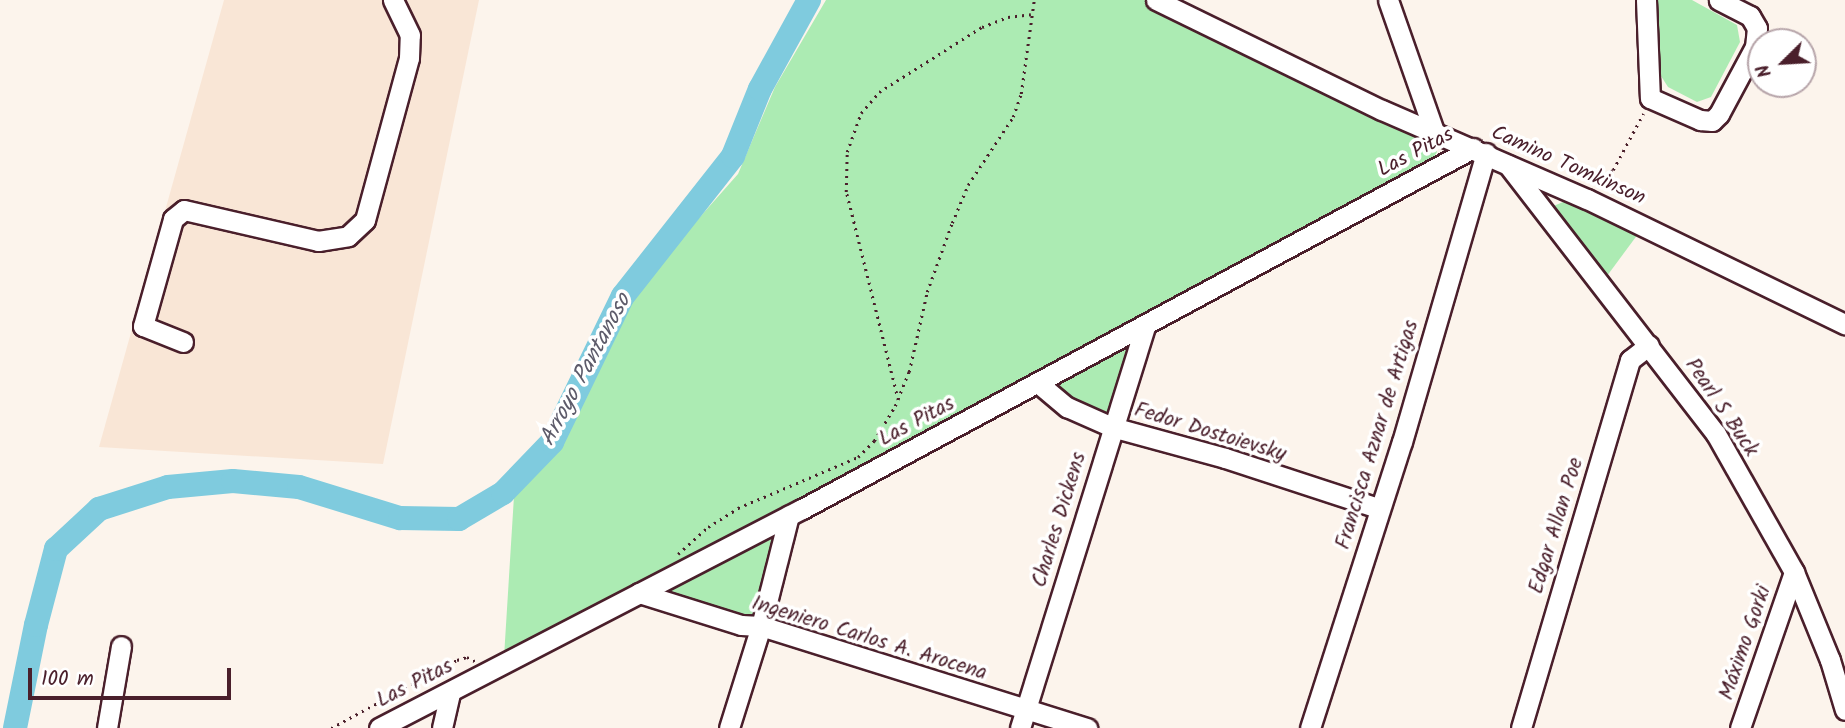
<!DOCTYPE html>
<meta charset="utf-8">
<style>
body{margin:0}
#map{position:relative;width:1845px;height:728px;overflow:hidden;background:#fcf4ec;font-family:Kalam,sans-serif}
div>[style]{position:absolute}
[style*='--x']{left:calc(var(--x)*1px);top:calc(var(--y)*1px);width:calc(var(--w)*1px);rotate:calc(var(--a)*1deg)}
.built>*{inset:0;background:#f9e6d6}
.green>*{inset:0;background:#acebb3}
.river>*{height:24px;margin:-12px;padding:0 12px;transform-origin:12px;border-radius:12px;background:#7fcbde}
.path>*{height:2.5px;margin-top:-1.25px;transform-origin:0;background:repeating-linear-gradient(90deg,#4a1f2b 0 2px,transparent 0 7px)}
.roads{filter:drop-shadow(2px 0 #4a1f2b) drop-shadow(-2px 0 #4a1f2b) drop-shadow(0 2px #4a1f2b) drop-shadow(0 -2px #4a1f2b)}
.minor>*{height:19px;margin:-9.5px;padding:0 9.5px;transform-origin:9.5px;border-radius:9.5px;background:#fff}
span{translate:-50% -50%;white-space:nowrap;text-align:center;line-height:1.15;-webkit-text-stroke:7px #fff;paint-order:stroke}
.street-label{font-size:21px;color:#4a1f2b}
.water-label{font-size:23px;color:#5d5b6a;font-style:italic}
.north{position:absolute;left:1747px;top:28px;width:70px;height:70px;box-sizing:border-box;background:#fff;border:2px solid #b7a5aa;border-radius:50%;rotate:246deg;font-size:19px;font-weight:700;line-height:28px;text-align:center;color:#4a1f2b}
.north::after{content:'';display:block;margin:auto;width:24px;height:32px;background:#4a1f2b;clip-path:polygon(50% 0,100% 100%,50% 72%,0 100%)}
.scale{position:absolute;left:28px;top:668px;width:203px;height:32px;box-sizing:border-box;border:4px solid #4a1f2b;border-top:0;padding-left:9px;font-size:21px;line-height:24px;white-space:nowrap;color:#4a1f2b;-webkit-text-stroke:5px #fff;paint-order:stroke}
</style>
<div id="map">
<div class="built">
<div style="clip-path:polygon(224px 0,479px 0,383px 464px,99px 447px)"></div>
</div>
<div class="green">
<div style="clip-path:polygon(826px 0,1152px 0,1434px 140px,1437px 152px,1432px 160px,504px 657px,514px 496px,556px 439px,581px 381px,634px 297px,669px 252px,738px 174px,775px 87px)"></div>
<div style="clip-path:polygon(1655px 0,1692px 0,1737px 25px,1740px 42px,1711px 97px,1697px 102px,1668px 87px,1661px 76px)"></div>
<div style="clip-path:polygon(1568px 200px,1638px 234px,1604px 280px,1551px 207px)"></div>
<div style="clip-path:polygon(1127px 339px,1132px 344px,1108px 416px,1064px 398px,1055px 387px,1055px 381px)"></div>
<div style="clip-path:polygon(777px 528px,756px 614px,741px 619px,669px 596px,666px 589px)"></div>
</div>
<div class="river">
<div style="--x:15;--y:728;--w:105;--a:-78.5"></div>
<div style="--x:36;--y:625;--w:79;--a:-75.3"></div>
<div style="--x:56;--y:549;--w:59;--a:-42.9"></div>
<div style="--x:99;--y:509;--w:72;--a:-17.7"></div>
<div style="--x:168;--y:487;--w:65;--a:-5.3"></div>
<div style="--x:233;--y:481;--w:66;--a:5.2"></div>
<div style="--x:299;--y:487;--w:106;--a:17.1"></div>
<div style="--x:400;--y:518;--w:59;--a:1"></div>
<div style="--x:459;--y:519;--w:51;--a:-30.6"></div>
<div style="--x:503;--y:493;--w:71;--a:-46.1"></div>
<div style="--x:552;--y:442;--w:162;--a:-64.1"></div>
<div style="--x:623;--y:296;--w:178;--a:-51.8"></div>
<div style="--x:733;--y:156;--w:72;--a:-68.1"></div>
<div style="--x:760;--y:89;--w:102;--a:-61.2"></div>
</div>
<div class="path">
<div style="--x:1595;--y:185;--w:23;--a:-40"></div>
<div style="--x:1613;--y:170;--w:64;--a:-61.8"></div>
<div style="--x:898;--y:400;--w:214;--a:-104"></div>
<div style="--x:846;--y:192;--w:40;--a:-88.6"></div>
<div style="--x:847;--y:152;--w:41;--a:-70.3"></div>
<div style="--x:861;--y:113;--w:28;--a:-49"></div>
<div style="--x:879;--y:92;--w:122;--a:-32.3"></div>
<div style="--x:982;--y:27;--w:28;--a:-21"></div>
<div style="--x:1008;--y:17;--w:23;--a:-7"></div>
<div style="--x:678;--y:554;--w:40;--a:-42"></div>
<div style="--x:708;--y:527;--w:36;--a:-32"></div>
<div style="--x:738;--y:508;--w:130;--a:-23"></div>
<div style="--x:858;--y:457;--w:23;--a:-45"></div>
<div style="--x:874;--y:441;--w:41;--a:-59"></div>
<div style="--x:895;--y:406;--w:37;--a:-68"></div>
<div style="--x:909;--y:372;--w:82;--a:-77.3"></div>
<div style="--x:927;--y:292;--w:73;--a:-70.1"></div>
<div style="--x:952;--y:223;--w:41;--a:-67.2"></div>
<div style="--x:968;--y:185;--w:82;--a:-56.5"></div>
<div style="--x:1013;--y:117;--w:24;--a:-71"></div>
<div style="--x:1021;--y:94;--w:95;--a:-82.1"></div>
<div style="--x:331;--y:728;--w:143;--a:-28.4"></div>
<div style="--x:457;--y:660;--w:10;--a:-17"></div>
<div style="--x:467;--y:657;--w:9;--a:27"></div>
</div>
<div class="roads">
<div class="minor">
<div style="--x:1156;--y:0;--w:251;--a:26"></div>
<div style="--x:1382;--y:110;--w:223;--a:23.5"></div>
<div style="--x:1587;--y:199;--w:287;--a:25.9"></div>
<div style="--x:1388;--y:0;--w:139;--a:70.7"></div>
<div style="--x:1646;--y:0;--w:98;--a:87.7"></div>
<div style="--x:1650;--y:98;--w:55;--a:23.7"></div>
<div style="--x:1700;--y:120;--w:12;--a:5"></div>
<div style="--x:1712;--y:121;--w:10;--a:-45"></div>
<div style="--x:1719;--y:114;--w:76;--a:-61.8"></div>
<div style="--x:1755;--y:47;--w:19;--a:-84"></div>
<div style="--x:1757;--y:28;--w:14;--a:-120"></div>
<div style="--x:1750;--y:16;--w:35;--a:-153"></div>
<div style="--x:1508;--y:165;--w:340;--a:52.3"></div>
<div style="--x:1716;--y:434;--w:159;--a:60.5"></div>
<div style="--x:1794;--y:572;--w:95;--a:67.8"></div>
<div style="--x:1830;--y:660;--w:52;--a:73.3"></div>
<div style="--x:183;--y:342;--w:43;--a:-158.2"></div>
<div style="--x:143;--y:326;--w:111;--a:-74.3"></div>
<div style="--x:173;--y:219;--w:14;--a:-39"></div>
<div style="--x:184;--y:210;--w:138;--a:13"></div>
<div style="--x:318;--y:241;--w:30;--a:-9"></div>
<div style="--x:348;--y:236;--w:23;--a:-43"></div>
<div style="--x:365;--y:220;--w:168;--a:-74.8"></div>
<div style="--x:409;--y:58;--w:23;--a:-88"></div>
<div style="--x:410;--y:35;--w:39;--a:-116"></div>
<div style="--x:1038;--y:383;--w:38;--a:40"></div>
<div style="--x:1067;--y:407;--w:49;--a:24"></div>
<div style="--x:1112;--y:427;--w:117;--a:15.3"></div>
<div style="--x:1225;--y:458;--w:161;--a:18.1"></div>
<div style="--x:639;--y:593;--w:107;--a:17.4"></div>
<div style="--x:741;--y:625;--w:20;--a:3"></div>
<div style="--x:761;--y:626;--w:342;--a:17.4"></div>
<div style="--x:107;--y:728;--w:83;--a:-80.3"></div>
<div style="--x:379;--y:728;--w:476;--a:-27.4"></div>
<div style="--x:802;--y:509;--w:762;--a:-28.28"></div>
<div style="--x:442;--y:728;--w:37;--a:-77"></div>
<div style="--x:729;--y:728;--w:107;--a:-72.6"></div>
<div style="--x:761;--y:626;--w:114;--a:-75.8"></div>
<div style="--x:1020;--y:728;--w:420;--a:-72.7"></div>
<div style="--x:1310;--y:728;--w:300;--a:-72.2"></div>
<div style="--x:1402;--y:442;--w:301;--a:-73.8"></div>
<div style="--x:1521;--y:728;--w:384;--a:-73.5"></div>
<div style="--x:1630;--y:360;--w:24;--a:-38"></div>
<div style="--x:1740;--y:728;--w:165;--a:-70.9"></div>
</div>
</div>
<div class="street-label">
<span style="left:1416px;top:153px;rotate:-28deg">Las Pitas</span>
<span style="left:1568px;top:166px;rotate:24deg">Camino Tomkinson</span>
<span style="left:1721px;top:408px;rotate:56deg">Pearl S Buck</span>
<span style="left:917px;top:422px;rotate:-28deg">Las Pitas</span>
<span style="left:1210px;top:433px;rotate:17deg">Fedor Dostoievsky</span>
<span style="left:1378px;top:435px;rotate:-73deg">Francisca Aznar de Artigas</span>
<span style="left:1060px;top:520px;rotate:-73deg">Charles Dickens</span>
<span style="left:1557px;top:526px;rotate:-73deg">Edgar Allan Poe</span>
<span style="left:869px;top:639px;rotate:17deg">Ingeniero Carlos A. Arocena</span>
<span style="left:1746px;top:643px;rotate:-71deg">Máximo Gorki</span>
<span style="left:415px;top:684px;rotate:-27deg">Las Pitas</span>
</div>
<div class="water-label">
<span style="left:586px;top:370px;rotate:-62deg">Arroyo Pantanoso</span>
</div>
<div class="north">N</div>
<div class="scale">100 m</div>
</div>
